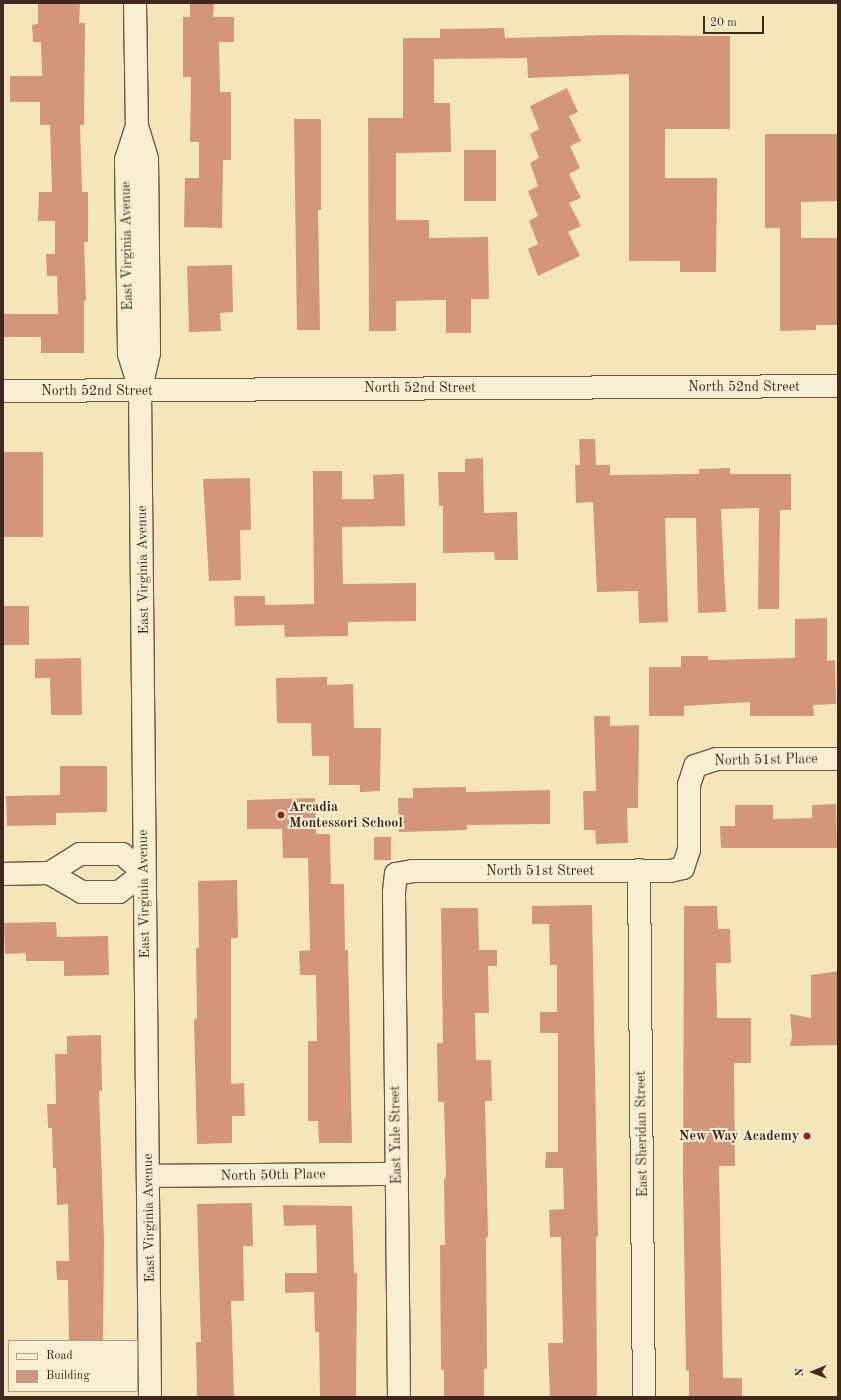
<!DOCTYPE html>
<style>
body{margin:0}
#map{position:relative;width:841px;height:1400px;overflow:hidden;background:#f5e6b9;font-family:"Old Standard TT",serif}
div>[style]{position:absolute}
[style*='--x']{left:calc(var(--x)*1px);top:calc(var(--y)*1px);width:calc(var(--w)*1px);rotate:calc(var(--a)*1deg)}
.building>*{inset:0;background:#d3967c;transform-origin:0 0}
.roads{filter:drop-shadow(1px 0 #6d5746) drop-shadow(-1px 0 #6d5746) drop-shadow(0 1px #6d5746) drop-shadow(0 -1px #6d5746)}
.minor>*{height:22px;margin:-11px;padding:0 11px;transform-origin:11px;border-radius:11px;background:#f8efd2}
.secondary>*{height:22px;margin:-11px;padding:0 11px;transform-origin:11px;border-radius:11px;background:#f8efd2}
.dots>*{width:11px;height:11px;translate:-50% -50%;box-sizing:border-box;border:2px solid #f8efd2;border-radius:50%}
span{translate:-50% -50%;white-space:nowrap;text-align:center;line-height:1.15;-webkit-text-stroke:4px #f8efd2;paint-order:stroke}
.street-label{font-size:14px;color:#40271f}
.poi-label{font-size:14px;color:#40271f;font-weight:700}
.left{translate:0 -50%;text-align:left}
.right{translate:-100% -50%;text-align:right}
.frame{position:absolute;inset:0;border:4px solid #40271f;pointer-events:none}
.legend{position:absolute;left:8px;top:1340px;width:130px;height:52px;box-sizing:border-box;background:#f8efd2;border:1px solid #ae9f8a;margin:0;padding:5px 7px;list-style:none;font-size:12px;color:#40271f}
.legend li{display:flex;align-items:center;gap:8px;height:20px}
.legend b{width:20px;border:1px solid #ae9f8a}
.north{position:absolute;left:793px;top:1352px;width:40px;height:40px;-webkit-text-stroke:3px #f8efd2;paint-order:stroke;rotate:269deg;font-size:11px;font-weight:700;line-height:16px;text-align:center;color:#40271f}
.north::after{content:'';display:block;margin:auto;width:14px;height:18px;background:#40271f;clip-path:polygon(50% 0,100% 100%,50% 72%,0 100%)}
.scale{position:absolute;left:703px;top:16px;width:61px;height:18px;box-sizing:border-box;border:2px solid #40271f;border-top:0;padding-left:5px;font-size:12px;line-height:14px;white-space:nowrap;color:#40271f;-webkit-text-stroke:3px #f8efd2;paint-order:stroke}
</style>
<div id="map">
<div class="building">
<div style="clip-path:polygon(38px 3px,80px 3px,79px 23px,85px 23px,84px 125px,80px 125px,82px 192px,88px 192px,88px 242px,84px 242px,86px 301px,84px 301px,84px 353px,41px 353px,41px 337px,3px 337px,3px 314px,58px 314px,57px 276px,47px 276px,46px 254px,55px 254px,55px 221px,38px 221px,39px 192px,52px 192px,50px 125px,40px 125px,40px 102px,10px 102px,10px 76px,42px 76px,41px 42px,33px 42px,32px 25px,38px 24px)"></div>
<div style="clip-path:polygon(190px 3px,214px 3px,213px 17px,234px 17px,234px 42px,219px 42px,220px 92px,231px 92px,231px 160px,223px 160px,222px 228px,184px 227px,185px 178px,199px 178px,199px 142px,190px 142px,191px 77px,183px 77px,183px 17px,190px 17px)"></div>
<div style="clip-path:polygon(504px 28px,505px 38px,606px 35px,730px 36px,730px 129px,665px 129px,665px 178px,717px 178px,716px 272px,680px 272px,680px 261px,629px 261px,629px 74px,528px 78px,527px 58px,434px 59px,434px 103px,450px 103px,451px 152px,396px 153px,396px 220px,429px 220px,429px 238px,488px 237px,489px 299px,471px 299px,471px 333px,446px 333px,446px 300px,396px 301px,396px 331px,369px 331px,368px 118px,403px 118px,403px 38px,440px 38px,440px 29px)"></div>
<div style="clip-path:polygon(567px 88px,578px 112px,569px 116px,581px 141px,570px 146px,580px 168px,569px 174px,581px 198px,569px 203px,581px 226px,568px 232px,580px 256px,538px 276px,528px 249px,538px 244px,529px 221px,538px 216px,528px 191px,538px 186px,530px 163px,539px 158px,530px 134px,539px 129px,530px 106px)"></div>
<div style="clip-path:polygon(294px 119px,321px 119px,321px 210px,318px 210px,320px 330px,297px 330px)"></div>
<div style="clip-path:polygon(765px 134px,838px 134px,838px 201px,801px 202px,801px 238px,838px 238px,838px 325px,816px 325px,816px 330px,780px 331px,780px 228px,765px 228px)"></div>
<div style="left:464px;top:150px;width:32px;height:51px"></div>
<div style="clip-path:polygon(232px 265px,233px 312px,220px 313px,221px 331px,189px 332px,187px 266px)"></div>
<div style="clip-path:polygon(579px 439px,595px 439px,596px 465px,610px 465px,610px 475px,699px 474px,699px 469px,730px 468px,730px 474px,791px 474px,791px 510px,780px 510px,779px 609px,758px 609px,759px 508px,721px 509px,726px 612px,698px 613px,696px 518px,665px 518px,668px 622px,639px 623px,638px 591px,597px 592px,593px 502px,576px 503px,575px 465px,580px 465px)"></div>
<div style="left:3px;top:452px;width:40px;height:85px"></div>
<div style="clip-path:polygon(483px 458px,484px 513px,517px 512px,518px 560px,495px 560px,494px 552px,443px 553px,443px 506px,439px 506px,438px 472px,465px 472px,465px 459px)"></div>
<div style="clip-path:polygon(313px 471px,342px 471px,342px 499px,374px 499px,373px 475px,404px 474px,405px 526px,342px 527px,343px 584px,416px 583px,416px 621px,348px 622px,348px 636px,285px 637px,284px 625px,235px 626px,234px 596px,265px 596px,265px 605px,314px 604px)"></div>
<div style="clip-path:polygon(250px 478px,251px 530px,240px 530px,241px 580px,209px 581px,203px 479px)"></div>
<div style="left:3px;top:606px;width:26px;height:39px"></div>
<div style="clip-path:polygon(827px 618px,827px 661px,835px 660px,836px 704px,813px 705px,814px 716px,750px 716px,750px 702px,684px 706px,684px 716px,649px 716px,649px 667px,681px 667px,681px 656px,708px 656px,708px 660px,795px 658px,795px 619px)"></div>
<div style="clip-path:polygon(81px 658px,82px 715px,51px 715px,50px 678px,35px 678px,35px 659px)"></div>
<div style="clip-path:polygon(327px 677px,327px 685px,353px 684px,354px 728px,381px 728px,380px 791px,360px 792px,360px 785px,329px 785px,329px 756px,312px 756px,311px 723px,277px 723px,276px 678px)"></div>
<div style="clip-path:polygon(594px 716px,610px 716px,610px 726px,639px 725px,638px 808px,627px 808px,628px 843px,596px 844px,595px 830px,584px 830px,583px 791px,596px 791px)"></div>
<div style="clip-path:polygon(60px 766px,107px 766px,107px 812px,56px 813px,56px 825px,7px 826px,6px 796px,60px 795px)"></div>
<div style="clip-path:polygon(466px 787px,466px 792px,550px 790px,550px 824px,467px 825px,467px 830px,399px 832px,398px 798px,413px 798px,413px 788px)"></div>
<div style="clip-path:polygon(315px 798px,316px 834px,330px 834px,331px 884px,344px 884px,345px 950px,348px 950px,352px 1143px,319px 1143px,318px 1121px,308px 1121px,308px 1041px,317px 1041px,316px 975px,300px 975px,299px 951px,310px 950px,308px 858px,283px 858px,282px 829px,247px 829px,247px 800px)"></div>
<div style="clip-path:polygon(836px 804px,837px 848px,721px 848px,720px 826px,735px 826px,735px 805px,773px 805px,773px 819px,812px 818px,812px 805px)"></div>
<div style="left:374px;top:837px;width:17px;height:23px"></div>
<div style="clip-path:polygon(237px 880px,238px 938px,231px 938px,231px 1084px,244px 1083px,245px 1116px,232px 1116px,232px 1143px,197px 1144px,194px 1019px,197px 1019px,196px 948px,199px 948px,198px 881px)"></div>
<div style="clip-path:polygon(592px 905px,598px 1237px,596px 1237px,597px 1397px,550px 1397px,548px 1343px,563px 1343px,561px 1237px,550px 1237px,549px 1210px,564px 1209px,563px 1168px,545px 1168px,546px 1152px,558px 1152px,558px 1033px,540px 1033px,540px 1012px,557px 1012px,557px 965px,550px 965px,549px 924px,532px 924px,532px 906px)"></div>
<div style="clip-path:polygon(684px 906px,717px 906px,718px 929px,730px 929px,731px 963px,716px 963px,717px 1018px,751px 1018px,751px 1063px,734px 1063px,735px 1166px,719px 1166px,723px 1378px,742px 1378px,742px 1397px,689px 1397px,689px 1371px,686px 1371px,683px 1177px)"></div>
<div style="clip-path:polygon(441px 908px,478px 908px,479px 950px,497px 950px,497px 966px,488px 966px,489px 1013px,475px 1013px,476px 1060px,491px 1060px,492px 1101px,485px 1101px,488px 1237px,486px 1237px,487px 1369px,484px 1369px,484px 1397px,444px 1397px,444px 1370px,441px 1370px,440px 1245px,445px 1245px,444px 1178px,446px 1178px,444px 1102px,438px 1102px,437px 1043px,443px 1043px)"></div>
<div style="clip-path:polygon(56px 922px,57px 937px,108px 936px,109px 975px,64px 976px,64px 961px,26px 961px,26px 953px,5px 954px,4px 923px)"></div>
<div style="clip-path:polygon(838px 971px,838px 1045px,790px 1046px,792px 1036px,790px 1014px,811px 1018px,811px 975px)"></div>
<div style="clip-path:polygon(101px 1035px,102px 1091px,99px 1091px,104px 1241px,103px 1341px,69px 1341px,68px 1280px,57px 1280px,56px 1261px,69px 1261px,68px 1204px,57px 1205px,56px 1168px,53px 1168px,52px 1128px,48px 1128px,47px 1104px,56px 1104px,55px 1054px,67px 1054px,67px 1036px)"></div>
<div style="clip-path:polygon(252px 1203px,253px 1246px,243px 1246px,244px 1301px,231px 1301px,234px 1397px,197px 1397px,196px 1342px,201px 1342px,197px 1204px)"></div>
<div style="clip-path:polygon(283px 1205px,352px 1206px,354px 1273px,357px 1273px,356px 1396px,320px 1397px,319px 1332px,315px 1332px,314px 1292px,285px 1293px,285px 1273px,317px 1273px,316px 1225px,284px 1226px)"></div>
</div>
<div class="roads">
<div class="minor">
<div style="--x:135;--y:3;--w:123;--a:89.1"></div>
<div style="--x:137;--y:126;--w:34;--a:73"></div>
<div style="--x:147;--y:159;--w:194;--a:89.4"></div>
<div style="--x:149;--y:353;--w:39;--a:103"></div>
<div style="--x:140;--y:391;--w:1006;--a:89.43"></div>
<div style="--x:137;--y:126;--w:36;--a:108"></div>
<div style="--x:126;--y:160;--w:194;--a:89.1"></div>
<div style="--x:129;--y:354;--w:38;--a:73"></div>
<div style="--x:639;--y:870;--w:527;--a:89.46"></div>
<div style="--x:3;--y:874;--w:46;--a:-1.2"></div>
<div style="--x:49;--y:873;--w:38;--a:30"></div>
<div style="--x:82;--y:892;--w:37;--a:0"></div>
<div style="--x:119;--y:892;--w:31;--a:-37"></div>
<div style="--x:144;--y:873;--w:29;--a:-139"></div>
<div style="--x:122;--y:854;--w:42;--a:180"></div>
<div style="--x:80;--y:854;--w:36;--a:148"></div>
<div style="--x:148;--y:1176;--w:249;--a:-0.5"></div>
<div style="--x:399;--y:1397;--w:505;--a:-90.57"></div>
<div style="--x:394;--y:892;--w:18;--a:-84"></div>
<div style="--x:396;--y:874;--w:17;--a:-10"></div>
<div style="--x:413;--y:871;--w:257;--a:0"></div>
<div style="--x:670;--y:871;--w:13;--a:-13"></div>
<div style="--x:683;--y:868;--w:19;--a:-72"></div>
<div style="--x:689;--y:850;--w:65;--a:-90"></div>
<div style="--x:689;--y:785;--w:20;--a:-72"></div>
<div style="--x:695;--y:766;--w:22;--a:-18"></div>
<div style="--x:716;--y:759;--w:122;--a:0"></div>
</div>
<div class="secondary">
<div style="--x:3;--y:391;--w:835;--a:-0.34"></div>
</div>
</div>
<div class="dots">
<div style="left:281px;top:815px;background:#8f2418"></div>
<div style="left:807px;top:1136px;background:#8f2418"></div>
</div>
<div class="street-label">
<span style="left:127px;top:246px;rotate:-91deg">East Virginia Avenue</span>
<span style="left:744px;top:387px">North 52nd Street</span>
<span style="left:420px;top:388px">North 52nd Street</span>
<span style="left:97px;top:391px">North 52nd Street</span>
<span style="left:143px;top:570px;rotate:-91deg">East Virginia Avenue</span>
<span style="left:766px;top:760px;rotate:-1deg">North 51st Place</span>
<span style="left:540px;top:871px">North 51st Street</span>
<span style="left:144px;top:894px;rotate:-91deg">East Virginia Avenue</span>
<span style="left:642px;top:1134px;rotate:-91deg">East Sheridan Street</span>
<span style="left:396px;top:1135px;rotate:-91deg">East Yale Street</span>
<span style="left:273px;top:1175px;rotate:-1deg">North 50th Place</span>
<span style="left:149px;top:1218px;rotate:-91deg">East Virginia Avenue</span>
</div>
<div class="poi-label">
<span class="left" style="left:289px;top:815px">Arcadia<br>Montessori School</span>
<span class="right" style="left:799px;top:1136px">New Way Academy</span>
</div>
<div class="frame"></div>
<ul class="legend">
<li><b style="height:5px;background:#f8efd2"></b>Road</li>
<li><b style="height:11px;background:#d3967c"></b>Building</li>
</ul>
<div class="north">N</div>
<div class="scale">20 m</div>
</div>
